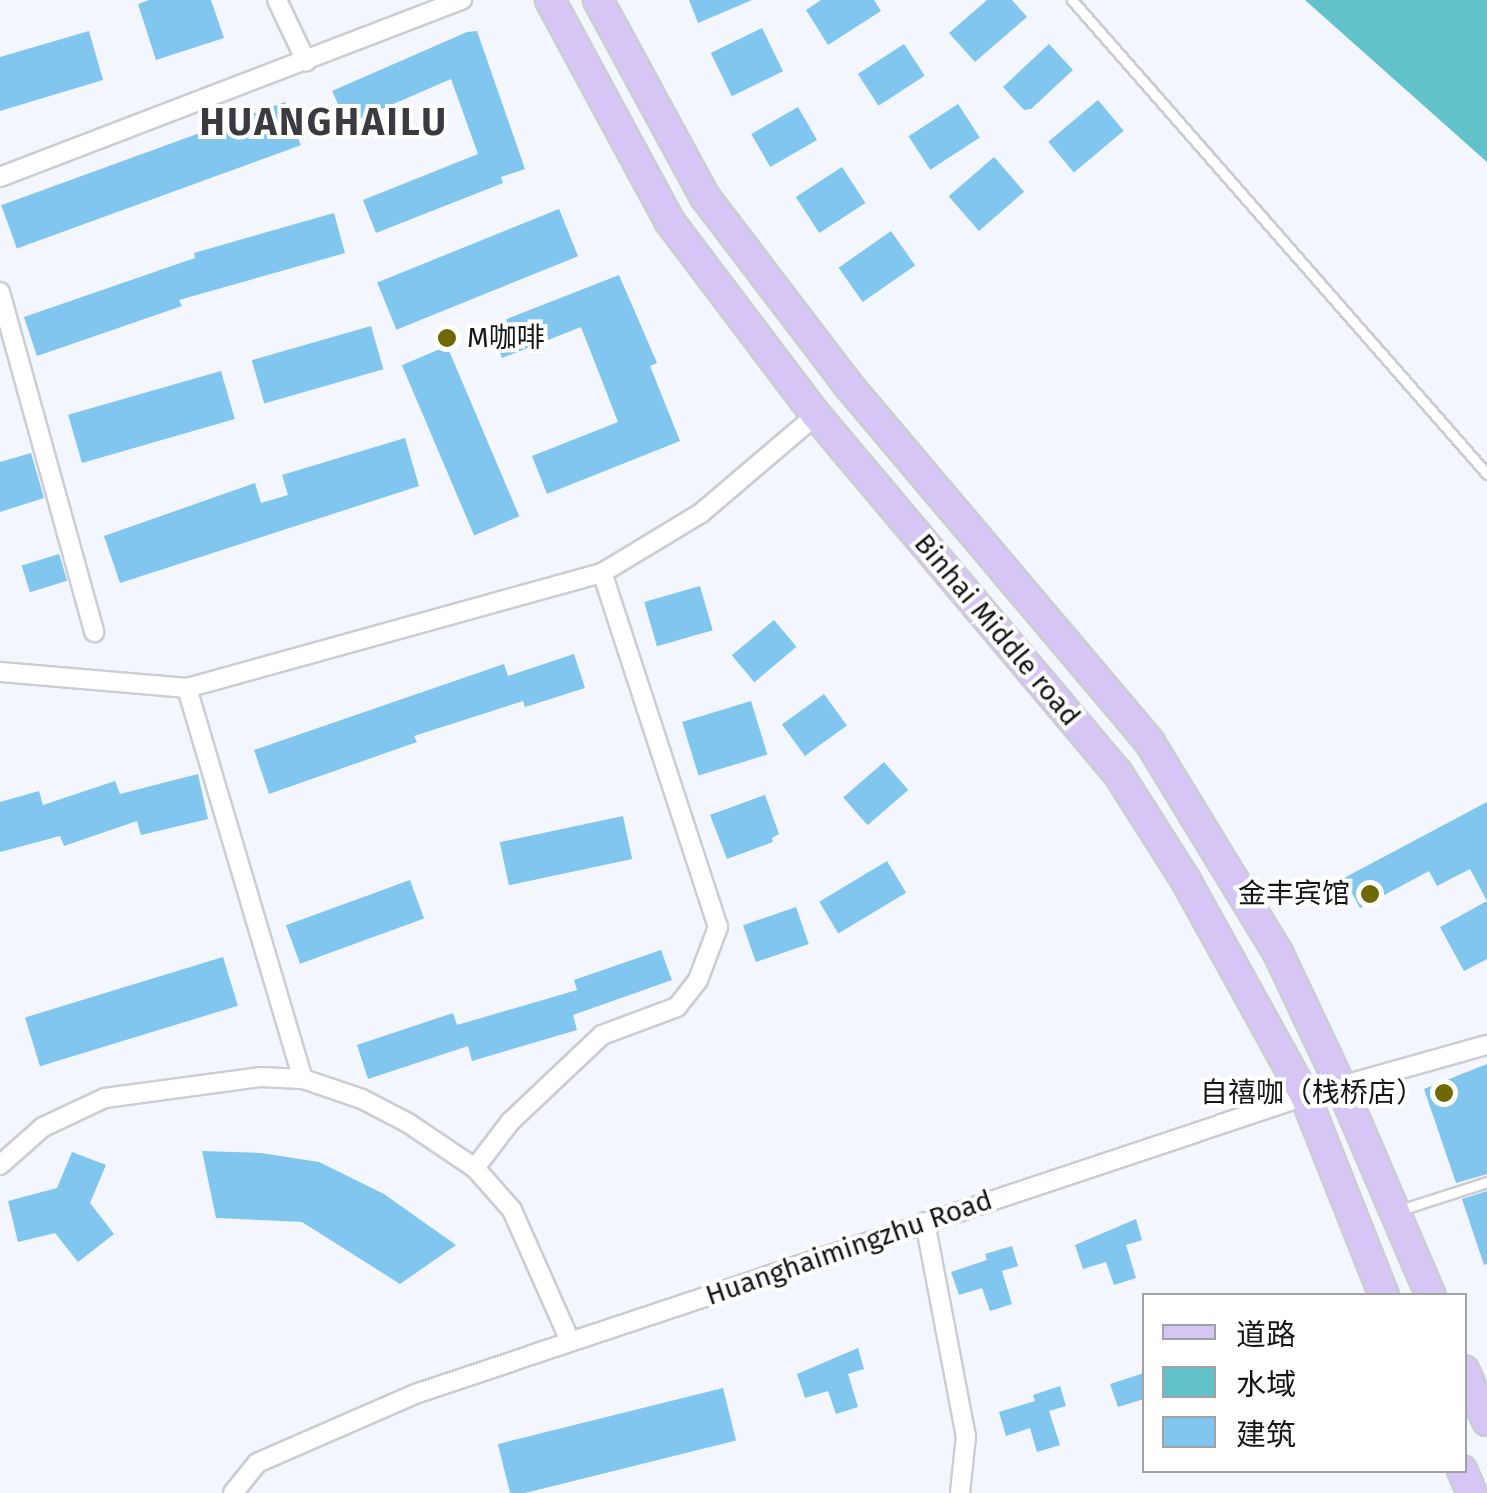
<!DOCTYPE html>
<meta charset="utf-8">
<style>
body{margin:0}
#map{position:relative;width:1487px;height:1493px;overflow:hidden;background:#f3f6fc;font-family:"Fira Sans","Noto Sans SC",sans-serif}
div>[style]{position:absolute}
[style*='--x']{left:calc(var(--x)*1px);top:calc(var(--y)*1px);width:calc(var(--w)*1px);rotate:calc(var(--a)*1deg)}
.water>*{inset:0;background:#61c2ca}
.building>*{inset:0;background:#80c6ef;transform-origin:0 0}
.roads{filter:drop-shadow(2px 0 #cbcdd3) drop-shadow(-2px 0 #cbcdd3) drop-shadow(0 2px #cbcdd3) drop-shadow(0 -2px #cbcdd3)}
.lane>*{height:9px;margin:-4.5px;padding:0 4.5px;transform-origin:4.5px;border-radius:4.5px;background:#fff}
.street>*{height:18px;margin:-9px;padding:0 9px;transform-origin:9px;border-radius:9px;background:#fff}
.primary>*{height:28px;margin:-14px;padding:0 14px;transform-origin:14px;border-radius:14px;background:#d6c6f5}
.dots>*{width:28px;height:28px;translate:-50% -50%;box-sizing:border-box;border:5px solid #fff;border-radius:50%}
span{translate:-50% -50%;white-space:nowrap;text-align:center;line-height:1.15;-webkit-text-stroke:8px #fff;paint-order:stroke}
.poi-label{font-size:28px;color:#151618}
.left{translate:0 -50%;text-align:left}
.right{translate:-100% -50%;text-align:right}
.street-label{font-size:28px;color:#151618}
.district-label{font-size:38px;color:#393b40;font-weight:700;letter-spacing:2.5px}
.legend{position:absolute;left:1142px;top:1293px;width:325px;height:180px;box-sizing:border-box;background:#fff;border:2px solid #a1a2a3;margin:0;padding:12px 18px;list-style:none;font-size:30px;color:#151618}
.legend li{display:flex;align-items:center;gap:20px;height:50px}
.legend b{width:50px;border:2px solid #a1a2a3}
</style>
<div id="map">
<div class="water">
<div style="clip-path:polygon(1305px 0,1487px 0,1487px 162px)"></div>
</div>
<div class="building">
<div style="clip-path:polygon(149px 0,211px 0,224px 38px,156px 60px,138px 4px)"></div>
<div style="clip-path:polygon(689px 0,752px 0,698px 23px)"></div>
<div style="clip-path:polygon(821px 0,874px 0,881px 11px,828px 45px,806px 10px)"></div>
<div style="clip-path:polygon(987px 0,1012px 0,1027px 17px,975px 62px,949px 33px)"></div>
<div style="left:762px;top:28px;width:48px;height:57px;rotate:64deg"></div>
<div style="clip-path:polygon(89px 31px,103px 80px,0 111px,0 57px)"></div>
<div style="clip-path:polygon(477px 31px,525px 169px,501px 177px,503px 183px,376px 233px,363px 200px,478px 154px,451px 79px,347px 124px,332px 91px,467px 32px)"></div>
<div style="left:904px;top:44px;width:38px;height:55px;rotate:57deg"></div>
<div style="clip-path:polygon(1049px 44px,1073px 70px,1031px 109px,1024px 110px,1003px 87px)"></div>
<div style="left:1098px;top:100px;width:40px;height:65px;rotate:50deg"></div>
<div style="left:285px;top:102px;width:46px;height:302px;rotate:70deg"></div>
<div style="left:958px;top:104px;width:40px;height:59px;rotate:57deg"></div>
<div style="left:798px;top:107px;width:38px;height:54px;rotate:60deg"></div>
<div style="left:994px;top:157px;width:46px;height:60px;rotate:49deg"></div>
<div style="left:842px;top:167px;width:43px;height:55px;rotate:57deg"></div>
<div style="left:559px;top:209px;width:51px;height:196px;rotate:68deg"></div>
<div style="clip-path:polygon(334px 213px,345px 253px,179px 300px,182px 306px,37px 356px,24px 317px,195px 258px,194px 253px)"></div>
<div style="left:891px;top:231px;width:42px;height:64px;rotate:55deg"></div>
<div style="clip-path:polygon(619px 275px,657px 363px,650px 366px,680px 441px,547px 494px,532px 456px,618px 422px,581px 327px,502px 358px,489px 326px)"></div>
<div style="left:371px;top:326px;width:45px;height:124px;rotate:74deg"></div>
<div style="left:447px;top:346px;width:185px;height:49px;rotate:67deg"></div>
<div style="left:221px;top:371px;width:50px;height:159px;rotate:74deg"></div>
<div style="clip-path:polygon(405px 438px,419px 486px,120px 583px,104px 536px,255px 483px,261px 503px,288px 495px,282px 475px)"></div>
<div style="clip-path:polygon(31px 453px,44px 498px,0 512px,0 462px)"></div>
<div style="left:59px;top:554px;width:28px;height:39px;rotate:73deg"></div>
<div style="left:700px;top:586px;width:46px;height:58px;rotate:74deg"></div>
<div style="left:774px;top:620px;width:35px;height:55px;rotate:50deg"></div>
<div style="clip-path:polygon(574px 654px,585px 688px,525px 707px,523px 701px,414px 736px,417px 742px,269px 794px,254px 750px,504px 664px,508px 676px)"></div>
<div style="left:824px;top:694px;width:39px;height:52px;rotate:54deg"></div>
<div style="left:751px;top:701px;width:56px;height:72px;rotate:73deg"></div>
<div style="left:884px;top:762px;width:37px;height:54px;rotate:49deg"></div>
<div style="clip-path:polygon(198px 774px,208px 819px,141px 835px,137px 821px,64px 846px,60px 836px,0 852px,0 802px,39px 791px,43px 805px,115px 781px,120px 794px)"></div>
<div style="clip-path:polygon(765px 795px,779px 834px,772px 838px,773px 842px,727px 859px,710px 815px)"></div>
<div style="clip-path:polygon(1487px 802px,1487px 901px,1470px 869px,1437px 886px,1429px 871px,1360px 908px,1344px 878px)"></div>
<div style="left:623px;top:816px;width:44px;height:126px;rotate:78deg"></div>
<div style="left:887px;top:861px;width:37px;height:79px;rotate:59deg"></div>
<div style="left:410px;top:880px;width:41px;height:132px;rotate:70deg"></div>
<div style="clip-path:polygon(1487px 901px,1487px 959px,1464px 971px,1440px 927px)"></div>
<div style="left:796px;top:907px;width:39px;height:56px;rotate:71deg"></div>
<div style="clip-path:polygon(661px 950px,672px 980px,573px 1015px,577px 1030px,472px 1061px,468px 1046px,368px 1079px,357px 1045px,453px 1013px,457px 1025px,577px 990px,574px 980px)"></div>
<div style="left:223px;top:957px;width:51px;height:207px;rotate:73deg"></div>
<div style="clip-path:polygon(1487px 1064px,1487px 1174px,1456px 1183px,1424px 1089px)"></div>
<div style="clip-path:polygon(202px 1151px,261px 1153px,319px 1162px,384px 1194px,456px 1245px,400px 1284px,302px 1222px,216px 1218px)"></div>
<div style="clip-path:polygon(72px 1152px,106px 1165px,90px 1203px,114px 1234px,78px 1262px,55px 1233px,18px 1242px,8px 1201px,57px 1188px)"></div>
<div style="clip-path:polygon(1487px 1191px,1487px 1264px,1484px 1265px,1462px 1199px)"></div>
<div style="clip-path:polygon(1136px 1219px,1142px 1240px,1126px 1245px,1136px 1278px,1114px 1285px,1106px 1262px,1083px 1269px,1075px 1245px)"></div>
<div style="clip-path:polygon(1012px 1246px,1018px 1266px,1002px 1271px,1012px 1304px,990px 1311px,982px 1288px,959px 1295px,951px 1272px,987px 1260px,985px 1254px)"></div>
<div style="clip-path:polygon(858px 1348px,864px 1369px,848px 1374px,858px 1407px,836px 1414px,828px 1391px,805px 1398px,797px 1374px)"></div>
<div style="clip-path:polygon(1144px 1373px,1144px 1399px,1118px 1407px,1110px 1384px)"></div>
<div style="clip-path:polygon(1060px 1386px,1066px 1406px,1049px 1411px,1060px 1445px,1037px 1452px,1030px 1428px,1006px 1436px,999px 1412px,1035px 1401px,1033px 1395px)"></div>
<div style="left:723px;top:1388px;width:54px;height:232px;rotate:76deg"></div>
</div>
<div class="roads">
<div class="lane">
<div style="--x:1072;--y:0;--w:630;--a:48.8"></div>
<div style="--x:1397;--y:1211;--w:95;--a:-17.9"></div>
</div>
<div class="street">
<div style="--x:277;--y:0;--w:68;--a:64.6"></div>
<div style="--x:0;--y:177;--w:495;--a:-21"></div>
<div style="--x:0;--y:292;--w:353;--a:74.5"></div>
<div style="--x:0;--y:672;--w:188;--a:4.9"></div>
<div style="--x:187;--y:688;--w:431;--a:-15.5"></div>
<div style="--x:602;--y:573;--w:116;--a:-31.2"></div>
<div style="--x:701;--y:513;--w:151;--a:-40.4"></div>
<div style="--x:187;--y:688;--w:408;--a:73.5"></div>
<div style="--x:303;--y:1079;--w:62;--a:18.7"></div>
<div style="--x:362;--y:1099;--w:52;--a:27.6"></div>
<div style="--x:408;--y:1123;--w:81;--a:33.9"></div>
<div style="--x:475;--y:1168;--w:56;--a:48.6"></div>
<div style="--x:512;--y:1210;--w:143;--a:66.1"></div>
<div style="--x:0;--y:1165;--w:57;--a:-41.5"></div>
<div style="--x:43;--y:1127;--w:68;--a:-25.1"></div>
<div style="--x:105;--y:1098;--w:156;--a:-7.7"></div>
<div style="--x:260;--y:1077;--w:43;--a:2.7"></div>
<div style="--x:475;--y:1168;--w:58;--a:-52.7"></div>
<div style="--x:510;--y:1122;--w:127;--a:-43.4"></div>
<div style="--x:602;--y:1035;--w:80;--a:-20.5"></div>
<div style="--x:677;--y:1007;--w:34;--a:-52"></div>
<div style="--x:698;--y:980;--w:57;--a:-69.3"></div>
<div style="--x:718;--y:927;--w:373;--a:-108.1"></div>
<div style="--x:925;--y:1222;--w:218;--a:79.2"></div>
<div style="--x:966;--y:1436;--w:57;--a:96"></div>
<div style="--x:233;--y:1493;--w:38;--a:-51"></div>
<div style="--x:257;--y:1463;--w:172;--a:-23.6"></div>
<div style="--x:415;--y:1394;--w:939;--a:-18.51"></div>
<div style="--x:1305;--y:1096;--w:189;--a:-15.7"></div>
</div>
<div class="primary">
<div style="--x:550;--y:0;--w:252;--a:61.6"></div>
<div style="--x:670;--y:222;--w:242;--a:52.9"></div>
<div style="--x:816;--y:415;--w:467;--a:49.9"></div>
<div style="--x:1117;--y:772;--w:127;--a:57.6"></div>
<div style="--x:1185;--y:879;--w:248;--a:61.1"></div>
<div style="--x:1305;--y:1096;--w:215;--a:68.4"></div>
<div style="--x:598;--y:0;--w:224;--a:61.5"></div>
<div style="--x:705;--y:197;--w:236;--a:52.7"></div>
<div style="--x:848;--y:385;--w:468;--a:49.8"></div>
<div style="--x:1150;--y:743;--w:246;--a:58.6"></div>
<div style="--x:1278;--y:953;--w:147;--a:64.7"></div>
<div style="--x:1341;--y:1086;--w:228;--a:66.8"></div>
<div style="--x:1464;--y:1370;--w:56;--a:65.7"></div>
<div style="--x:1462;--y:1470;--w:25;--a:67"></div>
</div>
</div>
<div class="dots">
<div style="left:447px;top:338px;background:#6e6902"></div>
<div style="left:1370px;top:894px;background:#6e6902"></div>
<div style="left:1444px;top:1093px;background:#6e6902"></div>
</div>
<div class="poi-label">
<span class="left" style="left:467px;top:338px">M咖啡</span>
<span class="right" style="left:1350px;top:894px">金丰宾馆</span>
<span class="right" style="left:1424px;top:1093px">自禧咖（栈桥店）</span>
</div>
<div class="street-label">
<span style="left:997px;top:630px;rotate:50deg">Binhai Middle road</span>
<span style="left:849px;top:1248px;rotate:-19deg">Huanghaimingzhu Road</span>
</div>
<div class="district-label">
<span style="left:324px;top:123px">HUANGHAILU</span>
</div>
<ul class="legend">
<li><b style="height:12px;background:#d6c6f5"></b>道路</li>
<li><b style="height:28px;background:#61c2ca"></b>水域</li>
<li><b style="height:28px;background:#80c6ef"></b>建筑</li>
</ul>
</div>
